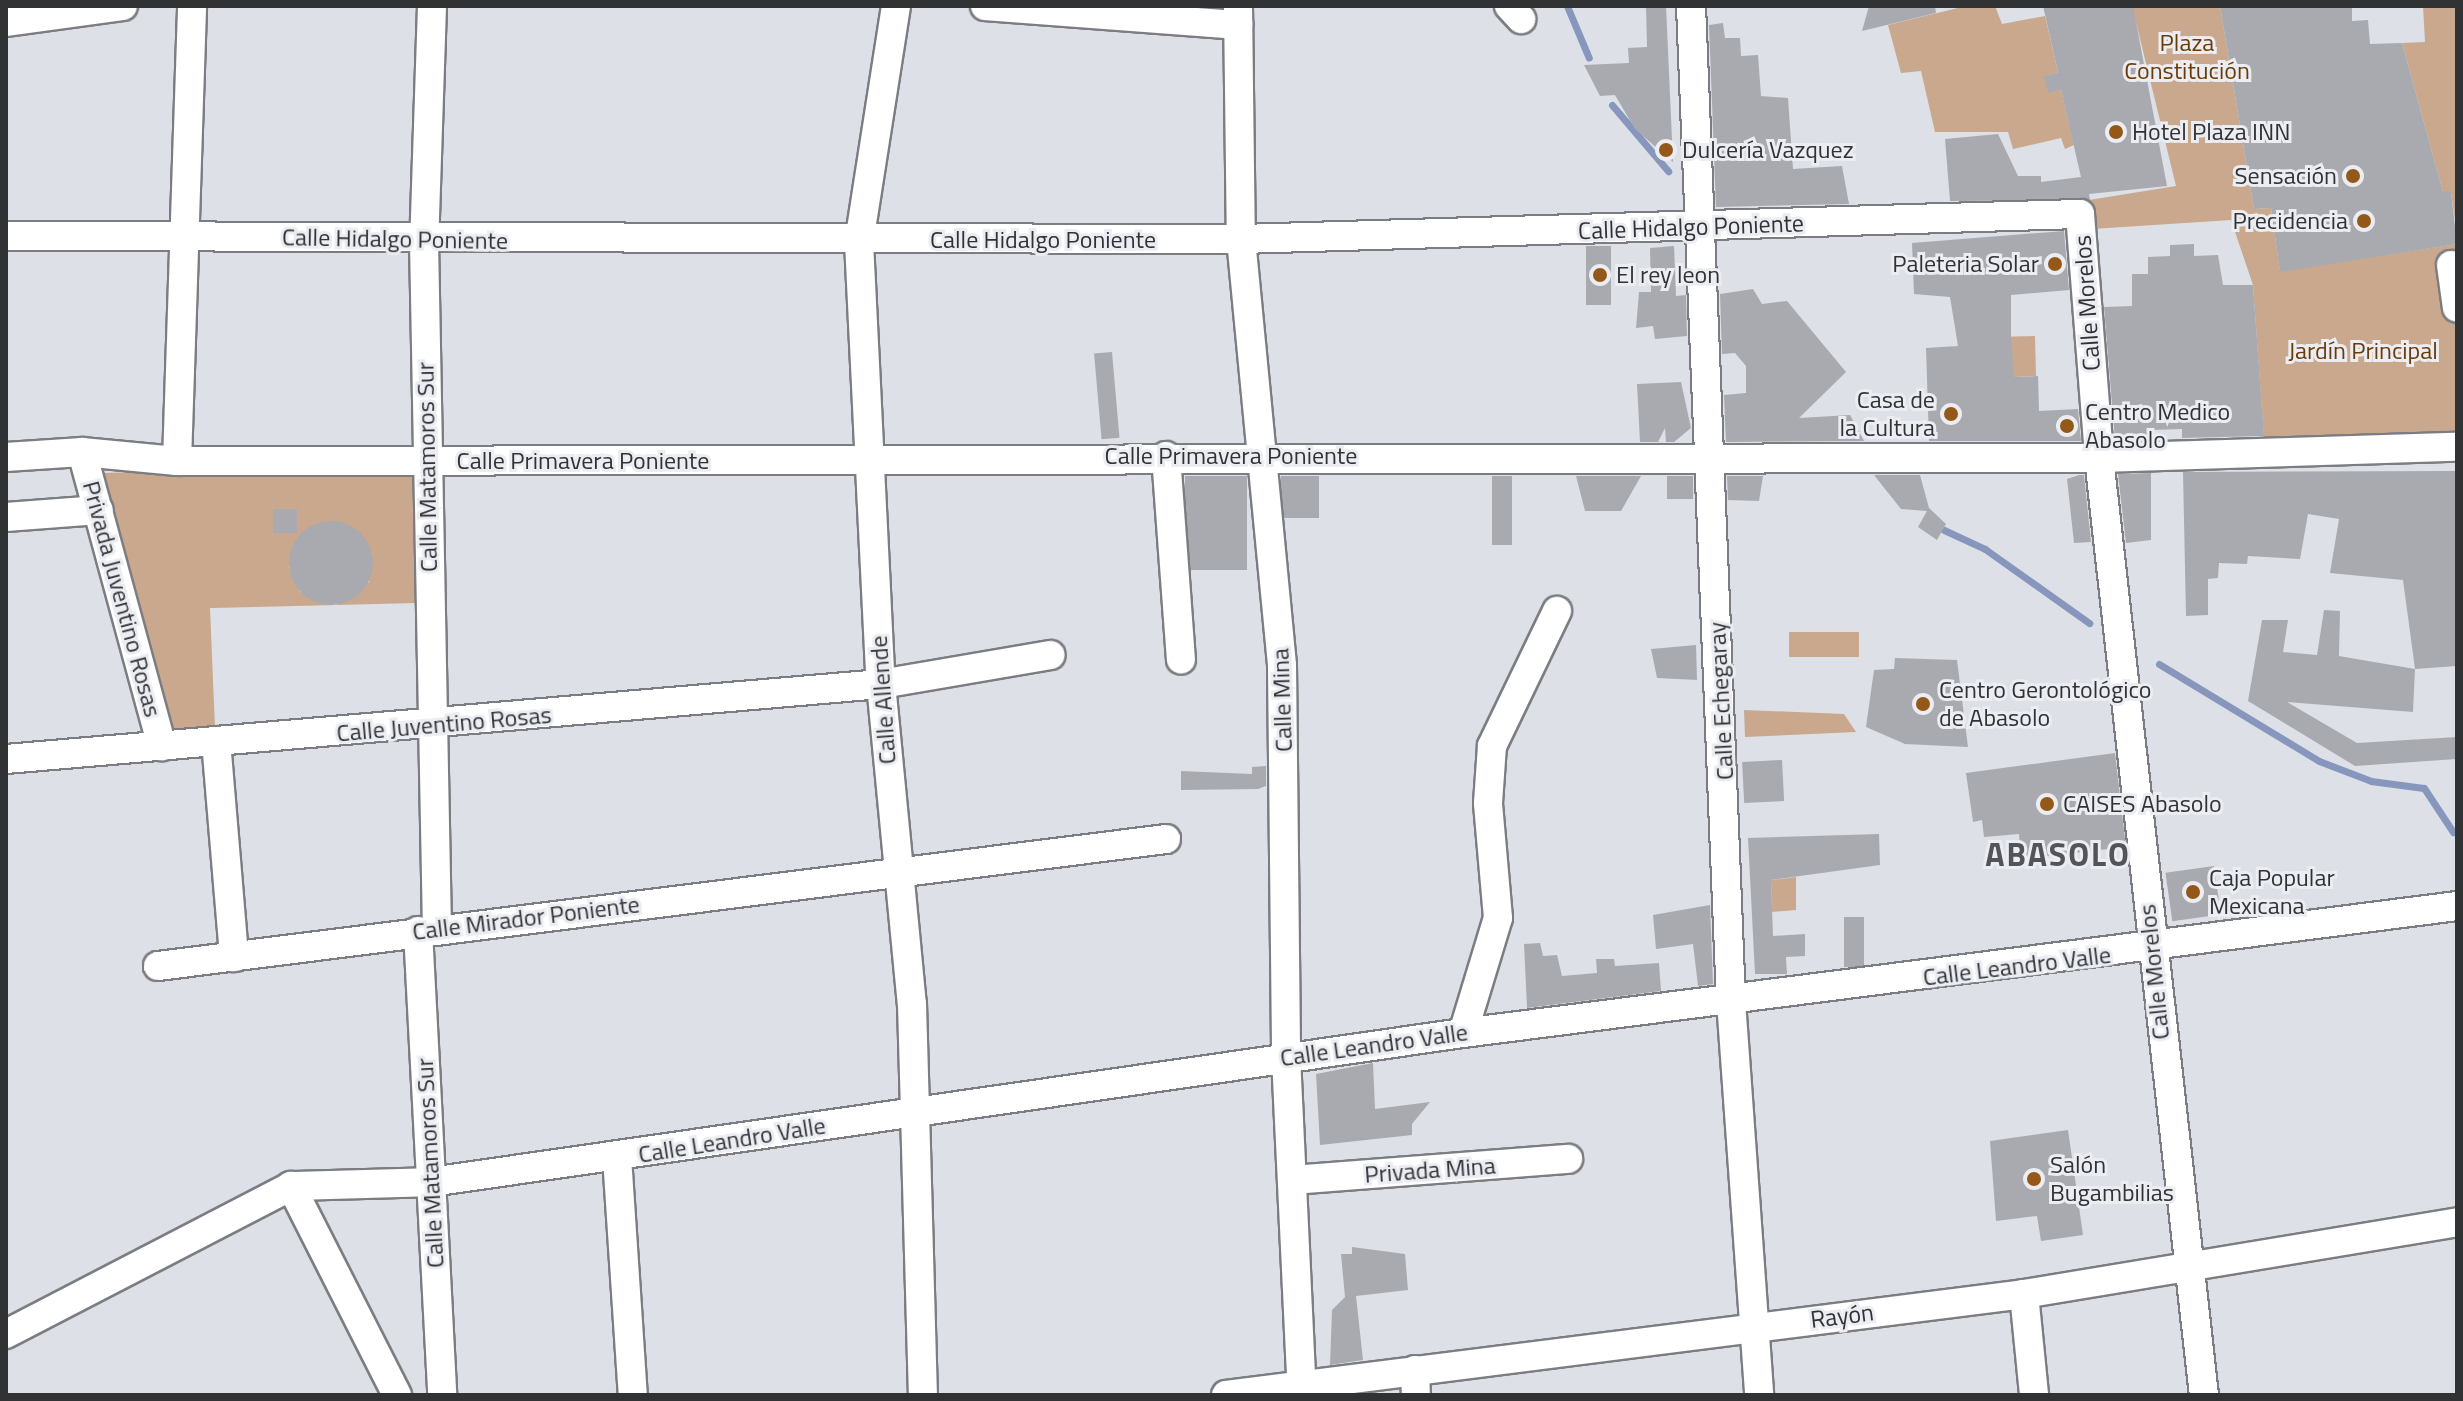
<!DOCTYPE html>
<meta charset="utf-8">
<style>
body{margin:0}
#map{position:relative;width:2463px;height:1401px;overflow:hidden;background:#dde0e6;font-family:"Titillium Web",sans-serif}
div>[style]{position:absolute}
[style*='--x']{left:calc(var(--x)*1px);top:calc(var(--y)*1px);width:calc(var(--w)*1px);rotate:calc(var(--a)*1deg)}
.green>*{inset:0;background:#c9a88d;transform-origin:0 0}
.stream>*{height:7px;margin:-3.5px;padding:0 3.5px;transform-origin:3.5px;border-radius:3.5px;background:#8796bd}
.building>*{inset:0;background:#a8aab0;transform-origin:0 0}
.round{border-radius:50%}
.roads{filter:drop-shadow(2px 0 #7b7d82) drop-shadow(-2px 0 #7b7d82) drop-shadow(0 2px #7b7d82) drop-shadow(0 -2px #7b7d82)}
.minor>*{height:28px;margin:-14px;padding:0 14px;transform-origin:14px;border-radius:14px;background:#fff}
.dots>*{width:22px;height:22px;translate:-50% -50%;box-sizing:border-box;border:4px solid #ebedf3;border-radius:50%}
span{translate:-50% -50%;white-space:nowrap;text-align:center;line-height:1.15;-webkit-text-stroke:6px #ebedf3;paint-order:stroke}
.park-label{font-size:24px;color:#6b3b05}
.poi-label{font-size:24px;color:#313234}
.left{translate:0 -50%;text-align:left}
.right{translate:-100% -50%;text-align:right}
.street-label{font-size:24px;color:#313234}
.district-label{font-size:32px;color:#525459;font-weight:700;letter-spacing:2px}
.frame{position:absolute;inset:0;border:8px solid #313234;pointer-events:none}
</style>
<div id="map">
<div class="green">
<div style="clip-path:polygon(1966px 6px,1995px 6px,2002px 24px,2045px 16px,2058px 72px,2045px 76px,2048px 92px,2061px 90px,2074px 145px,2065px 149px,2061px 138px,2013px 149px,2008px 132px,1935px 132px,1921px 71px,1901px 73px,1888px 25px)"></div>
<div style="clip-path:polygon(2132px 6px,2220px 6px,2254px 209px,2271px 208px,2280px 271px,2457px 244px,2457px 443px,2264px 439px,2253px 285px,2231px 220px,2092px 229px,2083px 201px,2176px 186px)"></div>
<div style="clip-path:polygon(2423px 6px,2457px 6px,2457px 234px,2451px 192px,2443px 192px,2402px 43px,2425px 42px)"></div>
<div style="clip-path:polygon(2035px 336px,2036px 376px,2014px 377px,1998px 337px)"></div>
<div style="clip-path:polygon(evenodd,414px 466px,417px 603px,210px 608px,215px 728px,173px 733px,100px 473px,414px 466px,329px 522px,356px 531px,372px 554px,369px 582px,336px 605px,300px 592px,289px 567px,304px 532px,329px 522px)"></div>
<div style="left:1789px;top:632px;width:70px;height:25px"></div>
<div style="clip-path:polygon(1744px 710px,1844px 714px,1856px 732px,1745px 737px)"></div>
<div style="clip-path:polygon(1796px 877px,1796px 910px,1772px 912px,1771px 880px)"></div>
</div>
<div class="stream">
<div style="--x:1567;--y:6;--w:56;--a:67.1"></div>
<div style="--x:1612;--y:105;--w:87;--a:49.7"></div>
<div style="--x:1944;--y:530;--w:45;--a:24.9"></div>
<div style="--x:1985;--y:549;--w:128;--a:35.4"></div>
<div style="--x:2159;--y:664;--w:187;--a:31.2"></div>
<div style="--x:2319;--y:761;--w:56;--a:21"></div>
<div style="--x:2371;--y:781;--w:53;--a:7.5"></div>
<div style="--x:2424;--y:788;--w:53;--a:56.6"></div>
</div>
<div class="building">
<div style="clip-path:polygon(1646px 6px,1666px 6px,1673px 162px,1635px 129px,1615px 95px,1600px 96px,1584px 65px,1629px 63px,1628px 48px,1647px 47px)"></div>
<div style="clip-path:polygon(1869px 6px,1935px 6px,1936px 13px,1862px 31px)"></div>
<div style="clip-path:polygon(2043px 6px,2133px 6px,2167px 186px,2089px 194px,2090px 200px,1950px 201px,1945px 139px,1998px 134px,2018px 176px,2041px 176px,2041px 182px,2081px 177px,2061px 90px,2048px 93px,2044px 76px,2058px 72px)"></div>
<div style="clip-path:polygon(2220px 6px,2352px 6px,2352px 21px,2368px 20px,2370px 44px,2402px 43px,2443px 192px,2451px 191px,2457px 244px,2280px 272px,2271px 208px,2254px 209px)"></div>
<div style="clip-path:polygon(1723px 23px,1725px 38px,1740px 38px,1741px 56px,1758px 55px,1761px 96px,1788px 98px,1793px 169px,1842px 166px,1849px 204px,1716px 207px,1709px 25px)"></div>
<div style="clip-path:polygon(2064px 231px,2069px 290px,2011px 295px,2011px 337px,2014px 377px,2038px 376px,2039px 411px,2078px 409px,2081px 441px,1929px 441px,1926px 348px,1958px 346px,1950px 297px,1914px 294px,1912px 243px)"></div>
<div style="clip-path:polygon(2194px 244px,2194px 256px,2218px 255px,2223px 285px,2253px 285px,2264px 436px,2182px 438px,2182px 429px,2151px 430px,2151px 439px,2115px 440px,2104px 307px,2132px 306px,2132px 274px,2148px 274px,2148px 257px,2170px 256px,2170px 245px)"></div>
<div style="left:1586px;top:246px;width:25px;height:59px"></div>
<div style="clip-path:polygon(1674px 246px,1676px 296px,1686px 295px,1687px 336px,1655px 339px,1653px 326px,1636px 328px,1639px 292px,1651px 292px,1650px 248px)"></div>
<div style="clip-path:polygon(1753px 289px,1762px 304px,1787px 301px,1846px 372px,1799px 418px,1850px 415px,1864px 441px,1726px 442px,1724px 395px,1746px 393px,1746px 366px,1735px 353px,1722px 354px,1720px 294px)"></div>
<div style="left:1112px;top:352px;width:86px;height:18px;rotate:85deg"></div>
<div style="clip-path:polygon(1681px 382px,1691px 428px,1674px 442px,1666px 442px,1665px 428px,1658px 442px,1640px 442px,1637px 384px)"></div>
<div style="clip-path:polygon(2457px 471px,2457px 666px,2415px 669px,2403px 580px,2330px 573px,2339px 519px,2308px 514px,2300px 559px,2248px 556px,2247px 564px,2219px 563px,2218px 578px,2208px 579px,2208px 615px,2186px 616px,2183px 472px)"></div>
<div style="clip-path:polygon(2151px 473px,2151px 540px,2126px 543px,2118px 474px)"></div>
<div style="clip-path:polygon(1874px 475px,1920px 475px,1929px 508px,1946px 524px,1937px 540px,1918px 527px,1927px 511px,1901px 509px)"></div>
<div style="clip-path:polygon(2079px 475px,2084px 475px,2091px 542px,2074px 543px,2067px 479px)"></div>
<div style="left:1185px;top:476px;width:62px;height:94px"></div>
<div style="left:1281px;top:476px;width:38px;height:42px"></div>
<div style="left:1492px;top:476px;width:20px;height:69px"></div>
<div style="clip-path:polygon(1576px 476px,1641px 476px,1621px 511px,1585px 511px)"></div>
<div style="left:1667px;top:476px;width:26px;height:23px"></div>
<div style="clip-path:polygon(1727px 476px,1763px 476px,1759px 501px,1728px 500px)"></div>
<div style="left:273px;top:509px;width:24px;height:24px"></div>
<div class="round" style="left:289px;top:521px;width:84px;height:84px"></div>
<div style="clip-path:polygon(2324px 610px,2340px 611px,2339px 656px,2415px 669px,2413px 712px,2287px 702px,2357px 743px,2457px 737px,2457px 759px,2355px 766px,2248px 701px,2262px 620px,2288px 620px,2283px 652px,2317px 655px)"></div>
<div style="clip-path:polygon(1696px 645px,1697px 680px,1657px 678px,1651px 649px)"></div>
<div style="clip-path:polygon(1895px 658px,1957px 660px,1968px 747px,1905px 744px,1866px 727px,1874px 670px,1894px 669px)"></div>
<div style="clip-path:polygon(2115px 753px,2126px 847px,2021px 859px,2019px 834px,1984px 837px,1982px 820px,1973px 822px,1966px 773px)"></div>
<div style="left:1782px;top:760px;width:41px;height:40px;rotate:87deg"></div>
<div style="clip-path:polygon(1266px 766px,1266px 786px,1258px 789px,1181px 790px,1181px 771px,1252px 774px,1252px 767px)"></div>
<div style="clip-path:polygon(1879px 834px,1880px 865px,1771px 880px,1773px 936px,1805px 934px,1805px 956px,1786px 957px,1787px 974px,1755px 974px,1748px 838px)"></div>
<div style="left:2214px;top:866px;width:49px;height:49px;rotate:82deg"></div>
<div style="clip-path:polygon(1710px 905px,1713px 984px,1698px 986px,1693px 944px,1656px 949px,1653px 915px)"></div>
<div style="left:1844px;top:917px;width:20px;height:50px"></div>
<div style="clip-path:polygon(1540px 943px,1543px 956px,1557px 955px,1562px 976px,1597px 973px,1596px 959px,1614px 959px,1615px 966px,1659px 963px,1661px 991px,1527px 1008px,1524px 944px)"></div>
<div style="clip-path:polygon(1373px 1063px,1375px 1109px,1430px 1102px,1412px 1124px,1412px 1135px,1320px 1145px,1316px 1074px)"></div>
<div style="clip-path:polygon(2068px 1130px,2083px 1235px,2041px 1241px,2037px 1216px,1996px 1221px,1990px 1141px)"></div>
<div style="clip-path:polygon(1352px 1247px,1405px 1254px,1408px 1290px,1356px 1296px,1363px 1360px,1330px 1365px,1332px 1310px,1345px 1297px,1341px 1254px,1352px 1254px)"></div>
</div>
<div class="roads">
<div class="minor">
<div style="--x:432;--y:6;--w:235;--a:91.9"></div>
<div style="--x:424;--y:241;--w:687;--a:88.92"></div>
<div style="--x:896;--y:6;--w:239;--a:98.9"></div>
<div style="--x:859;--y:242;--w:443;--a:87.2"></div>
<div style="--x:881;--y:684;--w:321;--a:84.5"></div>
<div style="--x:912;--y:1004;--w:391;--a:88.4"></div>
<div style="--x:985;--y:6;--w:254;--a:4.3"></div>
<div style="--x:1238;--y:6;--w:233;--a:89.3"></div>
<div style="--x:1241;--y:239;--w:428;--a:84.5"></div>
<div style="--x:1282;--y:665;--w:392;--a:89.4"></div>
<div style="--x:1286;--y:1057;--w:338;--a:87.3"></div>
<div style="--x:1509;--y:6;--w:18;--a:47"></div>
<div style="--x:1691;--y:6;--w:996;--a:87.7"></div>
<div style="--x:1731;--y:1001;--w:395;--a:85.9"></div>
<div style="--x:6;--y:22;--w:118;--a:-7.8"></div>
<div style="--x:6;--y:236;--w:1235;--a:0.14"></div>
<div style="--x:1241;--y:239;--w:839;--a:-1.71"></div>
<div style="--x:2080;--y:214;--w:245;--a:85.5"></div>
<div style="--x:2099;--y:458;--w:943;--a:83.61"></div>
<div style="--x:2451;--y:265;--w:43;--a:82.1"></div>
<div style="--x:82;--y:452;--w:305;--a:74.8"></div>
<div style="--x:1166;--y:456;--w:204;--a:85.8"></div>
<div style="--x:6;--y:457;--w:76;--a:-3.8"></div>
<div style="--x:82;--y:452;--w:95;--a:5.4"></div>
<div style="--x:177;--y:461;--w:1922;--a:-0.09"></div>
<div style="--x:2099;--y:458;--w:358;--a:-1.8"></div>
<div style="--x:177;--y:461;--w:455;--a:-88.1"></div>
<div style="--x:6;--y:517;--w:93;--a:-4.3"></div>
<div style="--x:216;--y:741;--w:217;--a:85.2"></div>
<div style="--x:6;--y:759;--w:878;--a:-4.9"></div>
<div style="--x:881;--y:684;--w:172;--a:-9.7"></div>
<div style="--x:418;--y:931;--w:465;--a:87"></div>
<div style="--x:158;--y:966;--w:1016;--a:-7.18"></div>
<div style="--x:1463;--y:1033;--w:120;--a:-73.1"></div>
<div style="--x:1498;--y:918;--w:115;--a:-95"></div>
<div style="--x:1488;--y:803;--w:57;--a:-86"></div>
<div style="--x:1492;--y:746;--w:150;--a:-64.3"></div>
<div style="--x:617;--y:1157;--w:239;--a:86.2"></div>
<div style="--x:1293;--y:1180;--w:276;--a:-4.4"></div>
<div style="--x:291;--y:1186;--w:234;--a:63.1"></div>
<div style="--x:2024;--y:1294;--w:101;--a:84.3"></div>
<div style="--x:6;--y:1334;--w:321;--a:-27.4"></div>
<div style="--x:291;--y:1186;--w:140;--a:-1.6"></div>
<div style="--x:431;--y:1182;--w:1043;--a:-8.22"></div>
<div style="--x:1463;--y:1033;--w:1002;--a:-7.28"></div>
<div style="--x:1415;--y:1370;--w:25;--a:88"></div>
<div style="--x:1226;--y:1395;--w:804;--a:-7.21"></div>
<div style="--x:2024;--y:1294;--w:439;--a:-9.4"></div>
</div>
</div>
<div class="dots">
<div style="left:2116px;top:132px;background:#945819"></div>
<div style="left:1666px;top:150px;background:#945819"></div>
<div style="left:2353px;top:176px;background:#945819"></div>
<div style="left:2364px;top:221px;background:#945819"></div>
<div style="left:2055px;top:264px;background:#945819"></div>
<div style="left:1600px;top:275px;background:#945819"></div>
<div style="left:1951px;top:414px;background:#945819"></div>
<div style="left:2067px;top:426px;background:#945819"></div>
<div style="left:1923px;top:704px;background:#945819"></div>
<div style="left:2047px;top:804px;background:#945819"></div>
<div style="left:2193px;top:892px;background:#945819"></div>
<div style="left:2034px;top:1179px;background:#945819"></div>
</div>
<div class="park-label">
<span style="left:2187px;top:57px">Plaza<br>Constitución</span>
<span style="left:2363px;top:351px">Jardín Principal</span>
</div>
<div class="poi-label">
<span class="left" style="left:2132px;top:132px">Hotel Plaza INN</span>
<span class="left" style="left:1682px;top:150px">Dulcería Vazquez</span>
<span class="right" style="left:2337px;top:176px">Sensación</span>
<span class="right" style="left:2348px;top:221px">Precidencia</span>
<span class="right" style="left:2039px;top:264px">Paleteria Solar</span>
<span class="left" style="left:1616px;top:275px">El rey leon</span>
<span class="right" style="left:1935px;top:414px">Casa de<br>la Cultura</span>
<span class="left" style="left:2085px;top:426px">Centro Medico<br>Abasolo</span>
<span class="left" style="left:1939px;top:704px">Centro Gerontológico<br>de Abasolo</span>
<span class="left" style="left:2063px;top:804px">CAISES Abasolo</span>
<span class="left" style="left:2209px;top:892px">Caja Popular<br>Mexicana</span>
<span class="left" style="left:2050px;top:1179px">Salón<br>Bugambilias</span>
</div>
<div class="street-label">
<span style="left:1691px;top:227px;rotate:-2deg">Calle Hidalgo Poniente</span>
<span style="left:395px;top:239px;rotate:1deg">Calle Hidalgo Poniente</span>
<span style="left:1043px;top:240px">Calle Hidalgo Poniente</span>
<span style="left:2087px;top:303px;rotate:-94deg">Calle Morelos</span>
<span style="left:1231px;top:456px">Calle Primavera Poniente</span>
<span style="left:583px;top:461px">Calle Primavera Poniente</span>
<span style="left:427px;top:467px;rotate:-91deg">Calle Matamoros Sur</span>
<span style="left:122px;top:599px;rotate:75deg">Privada Juventino Rosas</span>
<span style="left:883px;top:700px;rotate:-94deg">Calle Allende</span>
<span style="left:1282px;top:700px;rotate:-92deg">Calle Mina</span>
<span style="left:1721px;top:701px;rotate:-93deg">Calle Echegaray</span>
<span style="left:444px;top:724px;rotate:-5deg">Calle Juventino Rosas</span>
<span style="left:526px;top:918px;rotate:-7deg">Calle Mirador Poniente</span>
<span style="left:2017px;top:966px;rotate:-7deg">Calle Leandro Valle</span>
<span style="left:2154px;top:972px;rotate:-96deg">Calle Morelos</span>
<span style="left:1374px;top:1045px;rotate:-8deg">Calle Leandro Valle</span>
<span style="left:732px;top:1140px;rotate:-9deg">Calle Leandro Valle</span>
<span style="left:430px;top:1163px;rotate:-93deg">Calle Matamoros Sur</span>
<span style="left:1430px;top:1170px;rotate:-4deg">Privada Mina</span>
<span style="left:1842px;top:1316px;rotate:-7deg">Rayón</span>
</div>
<div class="district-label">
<span style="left:2058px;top:854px">ABASOLO</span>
</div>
<div class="frame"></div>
</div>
